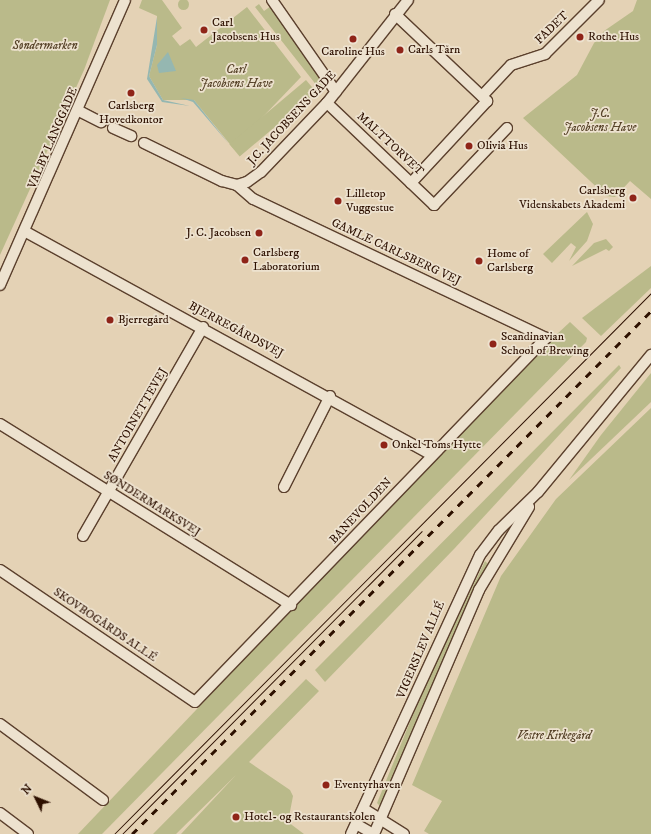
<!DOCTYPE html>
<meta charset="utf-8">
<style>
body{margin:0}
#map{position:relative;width:651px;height:834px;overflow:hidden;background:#e4d2b5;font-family:"IM FELL DW Pica",serif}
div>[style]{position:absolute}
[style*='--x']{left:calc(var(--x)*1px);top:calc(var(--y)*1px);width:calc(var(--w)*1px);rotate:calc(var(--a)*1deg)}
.green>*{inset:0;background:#baba8a;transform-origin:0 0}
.round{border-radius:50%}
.water>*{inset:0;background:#95b7b1}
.roads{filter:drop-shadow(1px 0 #5b402d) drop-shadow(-1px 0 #5b402d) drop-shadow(0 1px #5b402d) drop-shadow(0 -1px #5b402d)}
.minor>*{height:10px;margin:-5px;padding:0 5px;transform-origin:5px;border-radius:5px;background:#ede2cf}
.tram>*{height:1px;margin:-0.5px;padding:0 0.5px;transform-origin:0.5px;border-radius:0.5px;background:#2d1000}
.rail>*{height:2.5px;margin-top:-1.25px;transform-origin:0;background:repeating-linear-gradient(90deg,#2d1000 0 7px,transparent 0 14px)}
.dots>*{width:11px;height:11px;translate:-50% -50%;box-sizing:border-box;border:2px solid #ede2cf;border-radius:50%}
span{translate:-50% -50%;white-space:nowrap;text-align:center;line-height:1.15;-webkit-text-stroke:3.5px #ede2cf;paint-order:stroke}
.poi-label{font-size:12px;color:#2d1000}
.left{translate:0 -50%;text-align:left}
.right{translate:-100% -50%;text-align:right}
.street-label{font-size:12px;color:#2d1000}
.park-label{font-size:12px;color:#574329;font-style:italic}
.north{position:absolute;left:16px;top:778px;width:40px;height:40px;-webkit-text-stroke:3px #ede2cf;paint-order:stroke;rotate:313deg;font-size:11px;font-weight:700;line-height:16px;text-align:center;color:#2d1000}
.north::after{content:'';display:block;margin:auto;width:14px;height:18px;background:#2d1000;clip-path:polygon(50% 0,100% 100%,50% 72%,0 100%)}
</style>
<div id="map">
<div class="green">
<div class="round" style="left:177.5px;top:-1.5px;width:11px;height:11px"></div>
<div style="clip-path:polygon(0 0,110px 0,84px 70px,0 255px)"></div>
<div style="clip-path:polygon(142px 0,162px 0,182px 28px,172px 36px,180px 46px,190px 39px,196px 47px,247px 7px,301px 77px,233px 148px,194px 100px,163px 100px,149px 76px,157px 45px,157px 16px,139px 8px)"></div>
<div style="clip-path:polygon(637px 0,651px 0,651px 205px,651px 199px,630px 181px,615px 197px,606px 196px,523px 118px,577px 75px,594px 43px,604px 31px,633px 11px)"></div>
<div style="clip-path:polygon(259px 4px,264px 11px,271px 6px,326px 84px,321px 91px,255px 7px)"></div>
<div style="left:306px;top:80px;width:16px;height:100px;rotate:50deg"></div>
<div style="clip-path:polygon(587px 212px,593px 224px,587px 241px,569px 261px,576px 247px,571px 243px,552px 263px,543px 254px)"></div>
<div style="clip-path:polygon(606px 239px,613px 247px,609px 251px,606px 249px,572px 266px,594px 243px)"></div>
<div style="clip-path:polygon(651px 266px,651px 288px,601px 336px,582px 318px)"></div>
<div style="clip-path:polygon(570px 322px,587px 338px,586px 342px,102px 834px,78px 834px,527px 362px)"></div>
<div style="clip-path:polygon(619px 365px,621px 368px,454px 549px,325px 682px,315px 670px)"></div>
<div style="clip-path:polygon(651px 373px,651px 402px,569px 480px,601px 435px)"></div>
<div style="clip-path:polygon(651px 408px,651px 834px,429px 834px,424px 831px,442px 801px,412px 785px,501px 576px,556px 499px)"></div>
<div style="clip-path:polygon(485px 561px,488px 564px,381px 807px,377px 803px,423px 690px)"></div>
<div style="clip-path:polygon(306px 679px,319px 691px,249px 762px,290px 790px,293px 796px,288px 822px,304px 834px,181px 834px,236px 775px,176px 834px,153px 834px)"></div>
</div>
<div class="water">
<div style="clip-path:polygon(157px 17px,157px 45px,149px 76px,163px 100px,190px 106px,162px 102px,147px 79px)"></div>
<div style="clip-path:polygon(168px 52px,176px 71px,159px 73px,157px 65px)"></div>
<div style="clip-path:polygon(181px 98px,194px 100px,229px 144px,193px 102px)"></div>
</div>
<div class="roads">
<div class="minor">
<div style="--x:272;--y:0;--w:112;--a:55.2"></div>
<div style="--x:395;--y:14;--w:127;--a:43.4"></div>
<div style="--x:487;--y:101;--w:112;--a:132.8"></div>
<div style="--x:482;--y:96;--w:42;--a:-46.9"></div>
<div style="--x:511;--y:65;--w:36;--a:-18"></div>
<div style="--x:545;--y:54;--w:76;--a:-45"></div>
<div style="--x:327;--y:103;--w:148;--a:43.6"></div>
<div style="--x:434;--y:205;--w:106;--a:-46.5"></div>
<div style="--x:79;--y:111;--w:25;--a:27"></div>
<div style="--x:113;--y:128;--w:20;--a:24"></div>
<div style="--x:144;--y:143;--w:87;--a:26"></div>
<div style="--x:222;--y:181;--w:16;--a:15"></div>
<div style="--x:237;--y:185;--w:10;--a:-17"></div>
<div style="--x:247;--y:182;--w:17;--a:-36"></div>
<div style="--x:261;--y:172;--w:95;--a:-46.3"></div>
<div style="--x:327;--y:103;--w:131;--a:-51.8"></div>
<div style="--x:26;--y:232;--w:462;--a:28.8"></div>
<div style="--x:0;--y:285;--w:311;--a:-66.3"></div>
<div style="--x:0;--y:424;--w:343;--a:31.9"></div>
<div style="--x:284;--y:487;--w:102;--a:-63.2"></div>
<div style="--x:83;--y:536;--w:241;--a:-60.1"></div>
<div style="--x:0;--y:570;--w:235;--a:34.1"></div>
<div style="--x:195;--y:702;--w:506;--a:-46.04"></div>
<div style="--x:546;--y:338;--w:324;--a:-154.6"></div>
<div style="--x:253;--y:199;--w:21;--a:-139"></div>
<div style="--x:0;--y:724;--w:128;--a:36.4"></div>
<div style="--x:364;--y:809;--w:47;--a:32"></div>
<div style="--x:0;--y:813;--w:35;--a:37"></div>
<div style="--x:356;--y:824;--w:20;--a:30"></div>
<div style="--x:351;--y:834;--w:307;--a:-65.2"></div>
<div style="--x:480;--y:555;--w:31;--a:-53"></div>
<div style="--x:499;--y:530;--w:54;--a:-44.3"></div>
<div style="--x:538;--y:492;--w:178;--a:-50.5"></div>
<div style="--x:374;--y:834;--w:266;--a:-66.7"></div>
<div style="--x:479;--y:590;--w:97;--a:-58.9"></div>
</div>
</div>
<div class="tram">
<div style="--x:114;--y:834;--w:762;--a:-45.21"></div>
<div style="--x:122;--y:834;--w:426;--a:-45.3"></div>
</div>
<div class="rail">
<div style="--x:132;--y:834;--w:737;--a:-45.22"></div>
</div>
<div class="dots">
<div style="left:204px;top:30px;background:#8f2418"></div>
<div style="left:580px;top:37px;background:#8f2418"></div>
<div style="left:353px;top:39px;background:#8f2418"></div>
<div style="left:400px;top:50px;background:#8f2418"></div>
<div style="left:131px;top:93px;background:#8f2418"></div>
<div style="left:469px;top:146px;background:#8f2418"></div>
<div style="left:633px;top:198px;background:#8f2418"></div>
<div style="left:338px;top:201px;background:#8f2418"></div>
<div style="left:259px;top:233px;background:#8f2418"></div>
<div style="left:245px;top:260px;background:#8f2418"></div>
<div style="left:479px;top:261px;background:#8f2418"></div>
<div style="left:110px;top:320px;background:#8f2418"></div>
<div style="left:493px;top:344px;background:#8f2418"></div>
<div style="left:384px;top:445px;background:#8f2418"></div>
<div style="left:326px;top:785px;background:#8f2418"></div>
<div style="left:236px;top:817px;background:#8f2418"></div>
</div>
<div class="poi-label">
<span class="left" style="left:212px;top:30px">Carl<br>Jacobsens Hus</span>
<span class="left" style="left:588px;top:37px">Rothe Hus</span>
<span class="left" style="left:408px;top:50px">Carls Tårn</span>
<span style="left:353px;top:52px">Caroline Hus</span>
<span style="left:131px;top:113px">Carlsberg<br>Hovedkontor</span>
<span class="left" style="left:477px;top:146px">Olivia Hus</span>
<span class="right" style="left:625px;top:198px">Carlsberg<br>Videnskabets Akademi</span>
<span class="left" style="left:346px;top:201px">Lilletop<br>Vuggestue</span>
<span class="right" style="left:251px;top:233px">J. C. Jacobsen</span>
<span class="left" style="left:253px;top:260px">Carlsberg<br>Laboratorium</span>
<span class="left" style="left:487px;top:261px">Home of<br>Carlsberg</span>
<span class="left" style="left:118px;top:320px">Bjerregård</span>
<span class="left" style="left:501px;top:344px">Scandinavian<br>School of Brewing</span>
<span class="left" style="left:392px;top:445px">Onkel Toms Hytte</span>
<span class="left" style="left:334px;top:785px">Eventyrhaven</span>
<span class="left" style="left:244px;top:817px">Hotel- og Restaurantskolen</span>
</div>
<div class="street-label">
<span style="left:552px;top:28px;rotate:-44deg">FADET</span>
<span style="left:292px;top:118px;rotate:-47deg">J.C. JACOBSENS GADE</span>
<span style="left:53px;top:138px;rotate:-67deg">VALBY LANGGADE</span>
<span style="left:390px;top:144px;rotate:43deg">MALTTORVET</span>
<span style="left:396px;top:252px;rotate:25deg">GAMLE CARLSBERG VEJ</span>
<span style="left:236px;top:330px;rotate:28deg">BJERREGÅRDSVEJ</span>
<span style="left:138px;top:415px;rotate:-60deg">ANTOINETTEVEJ</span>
<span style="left:152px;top:504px;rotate:32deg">SØNDERMARKSVEJ</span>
<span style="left:361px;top:511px;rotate:-47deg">BANEVOLDEN</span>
<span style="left:105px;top:625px;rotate:34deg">SKOVBOGÅRDS ALLÉ</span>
<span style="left:421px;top:650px;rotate:-67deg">VIGERSLEV ALLÉ</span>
</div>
<div class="park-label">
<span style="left:45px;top:46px">Søndermarken</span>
<span style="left:236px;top:77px">Carl<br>Jacobsens Have</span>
<span style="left:600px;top:121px">J.C.<br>Jacobsens Have</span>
<span style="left:554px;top:736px">Vestre Kirkegård</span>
</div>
<div class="north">N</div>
</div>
